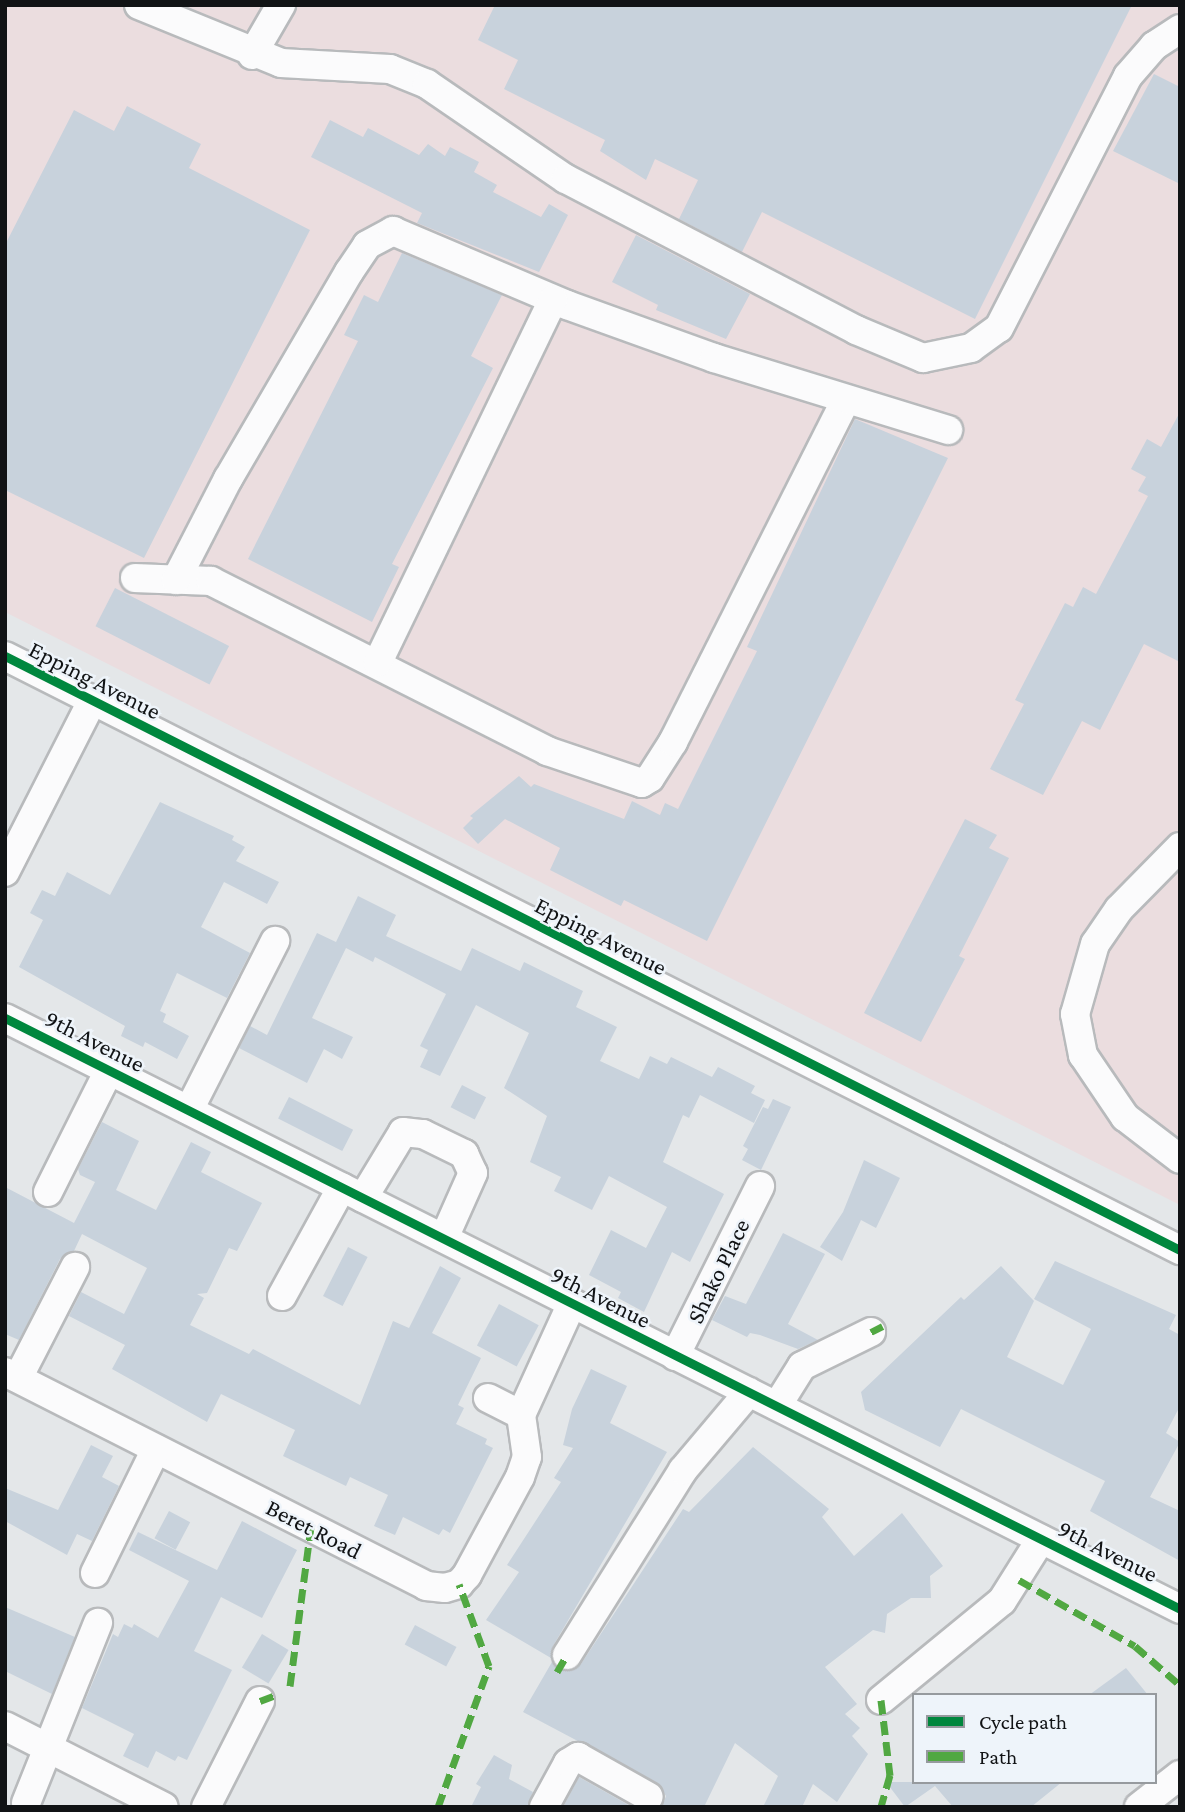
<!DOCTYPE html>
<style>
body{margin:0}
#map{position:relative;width:1185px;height:1812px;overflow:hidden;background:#e4e7e9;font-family:"Crimson Pro",serif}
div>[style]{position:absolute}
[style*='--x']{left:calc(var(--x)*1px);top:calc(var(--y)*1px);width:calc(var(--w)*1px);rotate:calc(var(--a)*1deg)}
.industrial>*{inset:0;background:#ebdddf}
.building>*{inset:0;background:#c8d2dc;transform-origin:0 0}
.roads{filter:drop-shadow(2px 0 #b8babc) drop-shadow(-2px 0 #b8babc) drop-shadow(0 2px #b8babc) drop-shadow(0 -2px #b8babc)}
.minor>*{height:28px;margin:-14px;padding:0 14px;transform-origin:14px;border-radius:14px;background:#fbfbfc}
.quiet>*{height:7px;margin-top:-3.5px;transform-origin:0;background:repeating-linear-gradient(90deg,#51a842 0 14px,transparent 0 21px)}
.cycleway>*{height:9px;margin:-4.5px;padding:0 4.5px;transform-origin:4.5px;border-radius:4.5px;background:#00873e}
span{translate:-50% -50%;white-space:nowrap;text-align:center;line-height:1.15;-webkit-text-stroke:5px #eef4fa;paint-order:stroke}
.street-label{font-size:24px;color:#111315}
.frame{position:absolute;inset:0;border:7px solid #111315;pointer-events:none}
.legend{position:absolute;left:912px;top:1693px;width:245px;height:91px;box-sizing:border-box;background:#eef4fa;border:2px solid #969a9e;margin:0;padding:9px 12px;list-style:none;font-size:21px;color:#111315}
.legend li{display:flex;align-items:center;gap:14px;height:35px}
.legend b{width:35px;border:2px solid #969a9e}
</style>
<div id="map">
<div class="industrial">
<div style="clip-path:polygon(5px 5px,1180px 5px,1180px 1205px,5px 612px)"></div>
</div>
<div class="building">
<div style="clip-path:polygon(495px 5px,1132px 5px,975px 319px,762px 212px,742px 252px,679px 219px,698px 180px,655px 159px,646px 180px,600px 151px,605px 140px,504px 89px,518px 60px,478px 40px)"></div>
<div style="clip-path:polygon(1154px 74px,1180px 87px,1180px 184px,1113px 151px)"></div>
<div style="clip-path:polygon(127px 106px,201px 144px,189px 168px,310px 230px,144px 558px,5px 490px,5px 245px,74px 110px,114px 131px)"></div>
<div style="clip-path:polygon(330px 120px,363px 137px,368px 128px,419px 155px,428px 144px,445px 156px,450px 147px,479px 162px,474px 172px,497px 185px,493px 192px,541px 217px,549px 204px,568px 215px,539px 272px,417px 223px,422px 213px,311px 157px)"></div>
<div style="clip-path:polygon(636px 235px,750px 294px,726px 339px,656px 310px,658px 305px,612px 282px)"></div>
<div style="clip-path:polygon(402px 253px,502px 295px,471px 356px,493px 368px,392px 564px,399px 567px,372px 622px,248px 559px,358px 341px,344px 335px,364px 295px,378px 302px)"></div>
<div style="clip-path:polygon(1180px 412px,1180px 662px,1144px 644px,1100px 730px,1082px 721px,1043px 795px,990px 769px,1024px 704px,1015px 700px,1065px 603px,1073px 607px,1083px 587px,1096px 594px,1148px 496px,1138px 491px,1146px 477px,1131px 469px,1147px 439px,1161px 447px)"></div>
<div style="clip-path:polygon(855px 419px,948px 458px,707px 941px,624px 900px,621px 906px,550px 870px,560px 848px,505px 819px,478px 844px,463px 828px,473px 818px,470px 816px,519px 776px,531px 787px,534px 784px,624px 819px,632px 801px,660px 815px,665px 803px,678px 809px,757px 651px,747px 647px)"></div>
<div style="left:115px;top:588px;width:128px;height:43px;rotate:27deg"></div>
<div style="clip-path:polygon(160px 802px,234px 836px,232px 840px,245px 847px,236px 861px,279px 882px,267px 904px,224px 882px,201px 927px,250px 953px,227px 998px,177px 973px,160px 1011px,166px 1014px,163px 1022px,189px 1036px,177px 1059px,145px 1042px,143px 1047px,121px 1036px,125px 1026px,19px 967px,43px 920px,30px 913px,42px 890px,55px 896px,67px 872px,110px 895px)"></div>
<div style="clip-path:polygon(965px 819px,997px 835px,989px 848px,1009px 858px,959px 956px,965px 959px,921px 1042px,864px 1013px)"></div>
<div style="clip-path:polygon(358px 896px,396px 915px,386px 936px,461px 971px,472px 948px,520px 971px,524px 962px,583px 991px,576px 1007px,617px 1027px,600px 1061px,639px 1079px,650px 1056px,667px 1064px,671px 1057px,712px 1077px,718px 1067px,755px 1086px,751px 1093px,765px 1100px,754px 1123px,700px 1095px,689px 1118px,683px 1115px,663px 1162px,724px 1194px,690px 1262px,672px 1252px,644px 1312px,618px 1298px,621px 1292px,589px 1275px,611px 1230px,646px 1248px,667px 1207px,609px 1176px,592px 1210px,554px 1191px,561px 1177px,530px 1162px,547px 1116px,504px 1088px,529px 1033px,476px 1005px,440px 1076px,420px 1067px,428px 1050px,420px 1046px,446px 994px,375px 957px,373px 962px,346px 948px,312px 1018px,353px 1037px,342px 1059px,324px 1049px,307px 1083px,239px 1048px,250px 1026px,267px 1035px,317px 933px,336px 942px)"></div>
<div style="left:462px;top:1085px;width:27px;height:25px;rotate:27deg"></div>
<div style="left:289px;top:1097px;width:72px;height:24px;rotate:27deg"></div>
<div style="clip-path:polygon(773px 1099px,791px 1107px,761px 1170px,742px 1160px,748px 1149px,743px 1146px,763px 1107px,768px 1109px)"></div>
<div style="clip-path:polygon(102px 1122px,139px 1141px,116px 1190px,156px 1210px,191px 1142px,211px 1152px,201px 1172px,262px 1203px,237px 1251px,229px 1248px,207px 1293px,197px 1294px,204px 1298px,190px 1325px,249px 1354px,253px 1349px,360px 1405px,393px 1321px,409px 1328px,440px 1266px,461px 1278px,432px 1333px,481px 1358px,458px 1405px,464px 1408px,456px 1424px,487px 1439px,485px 1444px,493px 1448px,450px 1533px,443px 1529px,439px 1535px,403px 1517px,395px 1535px,374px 1526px,388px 1495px,350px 1477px,346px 1486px,283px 1456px,295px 1430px,221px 1394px,207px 1422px,112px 1369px,125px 1345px,69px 1316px,81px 1292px,124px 1314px,147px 1268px,82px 1234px,74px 1251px,60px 1259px,19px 1340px,5px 1334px,5px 1187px,74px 1223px,95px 1182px,80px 1175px,78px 1169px)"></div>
<div style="clip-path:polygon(864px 1160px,900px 1178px,876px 1228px,861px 1220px,842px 1261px,820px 1247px,843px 1212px)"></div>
<div style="clip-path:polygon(783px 1233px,825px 1254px,788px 1324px,818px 1340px,798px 1349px,760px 1335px,750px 1333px,747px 1337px,712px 1320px,725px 1296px,746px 1304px)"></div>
<div style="left:348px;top:1247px;width:22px;height:55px;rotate:27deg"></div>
<div style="clip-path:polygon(1055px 1261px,1176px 1315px,1169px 1329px,1180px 1335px,1180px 1406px,1166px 1433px,1180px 1442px,1150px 1497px,1180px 1511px,1180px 1561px,1090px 1511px,1105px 1481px,961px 1409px,940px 1447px,865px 1410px,861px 1392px,961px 1297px,964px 1300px,1001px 1266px,1034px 1301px,1007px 1357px,1063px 1385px,1091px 1329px,1034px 1299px)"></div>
<div style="left:499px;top:1304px;width:45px;height:47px;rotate:28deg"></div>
<div style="clip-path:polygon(591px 1369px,627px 1386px,610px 1423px,667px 1452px,553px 1646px,551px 1658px,486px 1620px,519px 1572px,507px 1565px,561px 1482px,554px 1478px,573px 1448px,563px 1445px,572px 1409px)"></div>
<div style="clip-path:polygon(91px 1445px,113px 1456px,102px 1477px,119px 1486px,92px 1541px,77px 1534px,67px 1555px,5px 1521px,5px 1488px,58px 1510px)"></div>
<div style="clip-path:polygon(753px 1447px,829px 1509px,822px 1517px,854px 1556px,902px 1513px,943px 1566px,930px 1576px,931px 1598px,911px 1598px,887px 1614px,885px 1633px,873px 1630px,825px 1667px,857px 1704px,845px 1714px,860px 1728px,852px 1736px,868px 1754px,837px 1802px,813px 1784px,802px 1807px,763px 1807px,778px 1776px,735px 1743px,704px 1807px,662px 1807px,666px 1796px,657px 1783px,523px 1712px,552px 1662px,566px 1671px,581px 1664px,683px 1509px,689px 1512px)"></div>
<div style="left:169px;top:1511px;width:24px;height:31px;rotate:28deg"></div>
<div style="clip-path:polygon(242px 1521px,297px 1550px,262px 1618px,221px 1597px,194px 1651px,232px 1670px,187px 1760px,178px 1756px,175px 1761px,156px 1751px,148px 1768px,123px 1756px,134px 1734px,82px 1708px,113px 1634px,118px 1637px,124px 1624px,132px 1628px,134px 1624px,158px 1638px,189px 1581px,129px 1550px,138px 1532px,217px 1570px)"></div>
<div style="clip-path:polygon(5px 1607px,75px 1637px,52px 1694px,5px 1671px)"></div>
<div style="left:415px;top:1625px;width:47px;height:22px;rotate:28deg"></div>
<div style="left:262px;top:1634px;width:31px;height:39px;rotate:31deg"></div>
<div style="clip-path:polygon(1126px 1668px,1148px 1695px,1089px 1695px)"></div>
<div style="clip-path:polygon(494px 1755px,512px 1765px,509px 1779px,533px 1792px,527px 1807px,471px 1807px,481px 1787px,476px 1784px)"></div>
<div style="clip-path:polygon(579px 1777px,632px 1807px,563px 1807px)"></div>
<div style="clip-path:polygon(886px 1782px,1062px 1782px,1031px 1807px,953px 1807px,935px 1786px,905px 1807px)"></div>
</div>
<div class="roads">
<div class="minor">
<div style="--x:139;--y:5;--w:153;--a:22.2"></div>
<div style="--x:281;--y:63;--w:109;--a:3.2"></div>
<div style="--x:390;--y:69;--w:40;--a:22"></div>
<div style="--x:427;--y:84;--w:168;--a:34.4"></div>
<div style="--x:566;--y:179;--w:327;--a:27.5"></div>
<div style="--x:856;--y:330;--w:73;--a:22.7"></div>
<div style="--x:923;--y:358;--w:49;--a:-11.8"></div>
<div style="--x:971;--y:348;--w:34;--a:-36"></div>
<div style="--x:999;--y:328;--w:283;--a:-62.9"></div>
<div style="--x:1128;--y:76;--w:40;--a:-49"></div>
<div style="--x:1154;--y:46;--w:31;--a:-33"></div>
<div style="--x:252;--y:55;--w:58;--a:-59.9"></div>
<div style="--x:135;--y:578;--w:76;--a:2.3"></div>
<div style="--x:211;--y:581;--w:377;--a:26.8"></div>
<div style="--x:547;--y:751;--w:100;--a:18.6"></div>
<div style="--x:642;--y:783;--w:9;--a:-32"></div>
<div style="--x:650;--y:778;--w:43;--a:-57.4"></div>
<div style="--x:673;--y:742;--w:383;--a:-63.2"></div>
<div style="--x:176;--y:580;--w:114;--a:-62.8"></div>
<div style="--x:228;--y:479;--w:240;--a:-59.7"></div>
<div style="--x:349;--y:272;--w:32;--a:-56"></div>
<div style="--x:367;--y:245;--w:30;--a:-28"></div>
<div style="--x:393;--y:231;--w:189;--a:23"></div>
<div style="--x:567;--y:305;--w:156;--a:19.8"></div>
<div style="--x:714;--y:358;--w:245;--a:17.1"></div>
<div style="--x:5;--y:656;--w:1317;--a:26.82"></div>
<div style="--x:378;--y:662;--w:402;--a:-64.2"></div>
<div style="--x:1180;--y:847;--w:87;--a:134.5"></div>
<div style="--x:1119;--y:909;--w:42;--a:124.4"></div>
<div style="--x:1095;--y:944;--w:73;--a:105.9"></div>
<div style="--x:1075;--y:1014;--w:42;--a:79"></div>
<div style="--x:1083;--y:1055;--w:75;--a:55.9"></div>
<div style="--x:1125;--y:1117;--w:69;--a:37.4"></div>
<div style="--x:5;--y:872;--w:192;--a:-63"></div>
<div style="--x:5;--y:1018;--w:1315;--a:26.7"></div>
<div style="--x:189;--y:1110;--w:190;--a:-63"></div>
<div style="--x:48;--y:1192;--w:136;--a:-63.4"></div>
<div style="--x:363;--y:1198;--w:77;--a:-58.8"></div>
<div style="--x:403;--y:1132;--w:20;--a:6"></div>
<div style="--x:423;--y:1134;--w:46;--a:26"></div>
<div style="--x:464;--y:1154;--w:21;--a:65"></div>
<div style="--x:473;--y:1173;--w:71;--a:114"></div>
<div style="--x:282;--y:1296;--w:124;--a:-61.2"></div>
<div style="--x:675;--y:1356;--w:190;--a:-63.4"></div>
<div style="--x:5;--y:1372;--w:472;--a:26.9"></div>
<div style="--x:426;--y:1586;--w:19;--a:6"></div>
<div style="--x:445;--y:1588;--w:15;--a:-16"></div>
<div style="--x:459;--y:1584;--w:12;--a:-48"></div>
<div style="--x:467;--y:1575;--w:111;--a:-61.6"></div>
<div style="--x:520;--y:1477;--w:21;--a:-71"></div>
<div style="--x:527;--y:1457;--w:42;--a:-98.1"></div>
<div style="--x:521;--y:1415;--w:123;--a:-65.5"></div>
<div style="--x:18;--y:1378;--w:125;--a:-62.8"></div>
<div style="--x:488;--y:1398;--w:37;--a:27"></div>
<div style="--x:777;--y:1406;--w:47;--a:-58"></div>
<div style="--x:802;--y:1366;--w:77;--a:-26.2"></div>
<div style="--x:95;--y:1573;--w:138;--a:-63.8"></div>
<div style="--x:567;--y:1655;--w:218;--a:-57.9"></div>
<div style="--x:683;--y:1470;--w:102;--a:-49.8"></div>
<div style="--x:881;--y:1700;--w:156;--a:-39.3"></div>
<div style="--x:1002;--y:1601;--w:73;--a:-57.8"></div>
<div style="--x:5;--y:1726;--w:178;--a:27"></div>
<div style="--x:26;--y:1803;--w:194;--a:-68.2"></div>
<div style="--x:206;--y:1807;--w:119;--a:-63"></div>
<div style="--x:544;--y:1807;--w:50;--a:-61.4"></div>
<div style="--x:568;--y:1763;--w:12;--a:-31"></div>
<div style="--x:578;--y:1757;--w:81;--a:29.4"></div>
<div style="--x:1139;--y:1807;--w:52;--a:-38"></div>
</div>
</div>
<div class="quiet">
<div style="--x:871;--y:1332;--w:13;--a:-27"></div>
<div style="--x:1019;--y:1580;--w:133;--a:29.6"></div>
<div style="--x:1135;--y:1646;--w:60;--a:40.9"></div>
<div style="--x:557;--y:1672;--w:20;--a:-60"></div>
<div style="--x:290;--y:1686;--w:160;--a:-82.5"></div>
<div style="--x:881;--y:1700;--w:76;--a:83.2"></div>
<div style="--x:890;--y:1775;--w:33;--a:106"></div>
<div style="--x:260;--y:1701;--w:19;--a:-21"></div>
<div style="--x:438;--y:1807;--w:150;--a:-70.1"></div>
<div style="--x:489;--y:1666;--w:87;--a:-110.1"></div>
</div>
<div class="cycleway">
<div style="--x:5;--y:656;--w:1317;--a:26.82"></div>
<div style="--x:5;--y:1018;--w:1315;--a:26.7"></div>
</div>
<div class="street-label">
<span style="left:95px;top:680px;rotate:27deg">Epping Avenue</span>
<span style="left:601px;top:936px;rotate:27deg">Epping Avenue</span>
<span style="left:95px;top:1041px;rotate:27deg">9th Avenue</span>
<span style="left:718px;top:1271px;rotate:-64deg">Shako Place</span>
<span style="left:601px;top:1297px;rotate:27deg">9th Avenue</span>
<span style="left:314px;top:1529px;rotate:27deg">Beret Road</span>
<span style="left:1108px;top:1551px;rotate:27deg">9th Avenue</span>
</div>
<div class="frame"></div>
<ul class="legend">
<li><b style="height:9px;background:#00873e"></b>Cycle path</li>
<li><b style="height:9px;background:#51a842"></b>Path</li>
</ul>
</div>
